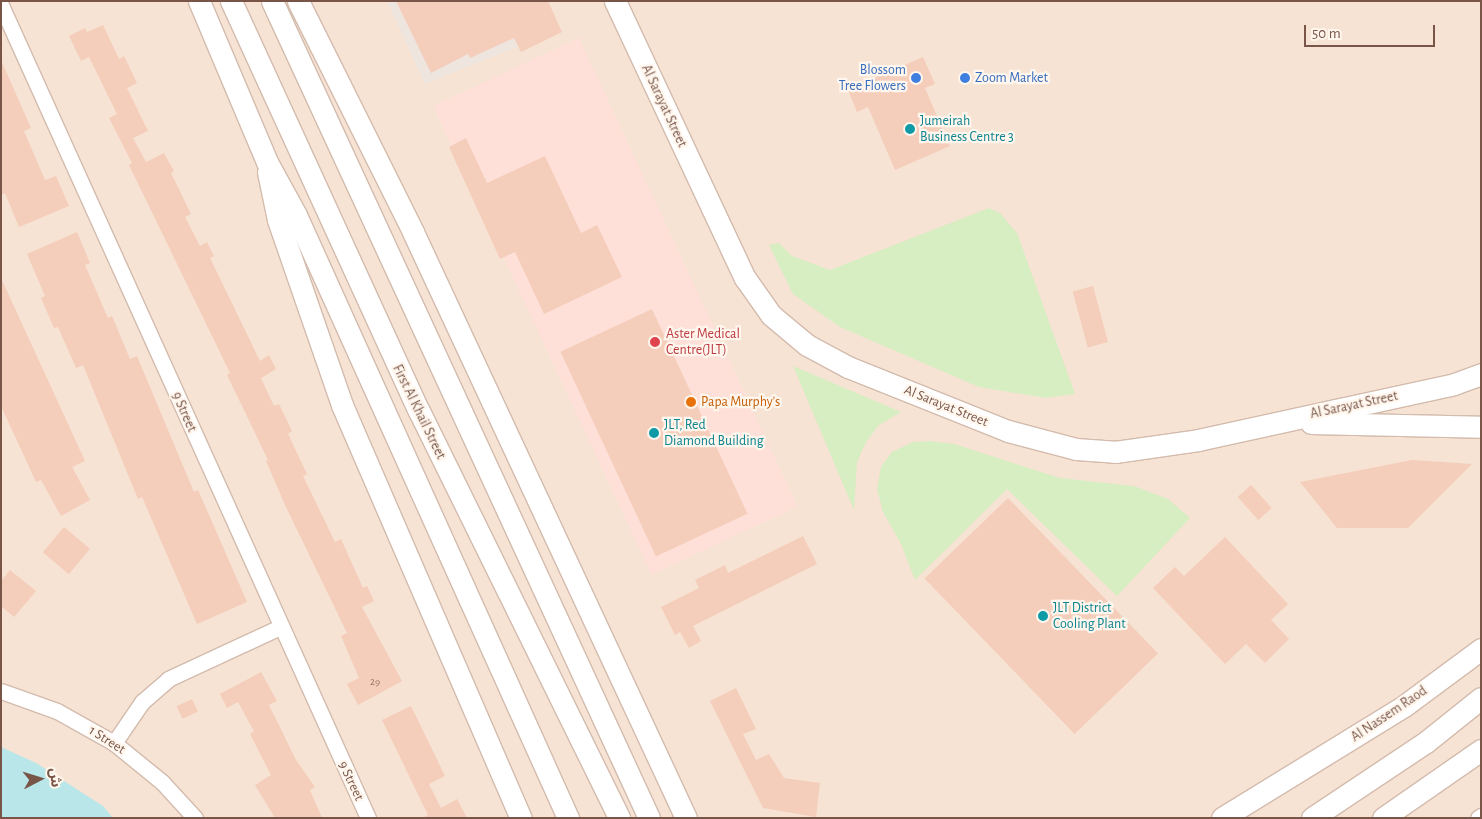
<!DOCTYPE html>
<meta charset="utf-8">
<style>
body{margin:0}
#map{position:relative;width:1482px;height:819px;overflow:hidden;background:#fef2e5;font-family:"Alegreya Sans","Noto Sans Arabic",sans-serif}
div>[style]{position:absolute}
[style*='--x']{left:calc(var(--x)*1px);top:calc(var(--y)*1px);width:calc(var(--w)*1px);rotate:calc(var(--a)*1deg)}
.residential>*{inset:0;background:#f6e3d3;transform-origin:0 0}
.commercial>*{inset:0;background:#ffe0d8;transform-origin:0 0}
.industrial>*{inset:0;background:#eee5df}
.green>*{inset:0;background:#d7edc2}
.water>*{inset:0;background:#b8e6e9}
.building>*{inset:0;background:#f5cdbb;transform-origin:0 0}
.roads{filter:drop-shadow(1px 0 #d3bbad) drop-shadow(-1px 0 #d3bbad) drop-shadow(0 1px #d3bbad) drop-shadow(0 -1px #d3bbad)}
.street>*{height:15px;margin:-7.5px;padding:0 7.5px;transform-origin:7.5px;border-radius:7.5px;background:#fff}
.secondary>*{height:21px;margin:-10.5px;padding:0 10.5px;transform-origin:10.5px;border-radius:10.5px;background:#fff}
.dots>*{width:14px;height:14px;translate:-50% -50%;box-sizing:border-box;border:2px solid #fff6ed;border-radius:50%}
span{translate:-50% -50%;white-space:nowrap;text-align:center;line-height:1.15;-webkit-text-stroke:4.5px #fff6ed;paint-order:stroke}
.number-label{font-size:11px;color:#987365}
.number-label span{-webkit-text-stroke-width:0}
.shop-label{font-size:14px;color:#366cbe}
.right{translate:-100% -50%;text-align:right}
.left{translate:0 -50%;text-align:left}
.street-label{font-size:14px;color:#795548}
.culture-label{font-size:14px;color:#0d838f}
.health-label{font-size:14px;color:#be3a42}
.food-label{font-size:14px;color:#c56008}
.frame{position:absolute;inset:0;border:2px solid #795548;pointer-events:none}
.north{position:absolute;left:15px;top:754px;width:50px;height:50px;-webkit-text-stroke:4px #fff6ed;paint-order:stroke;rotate:85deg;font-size:14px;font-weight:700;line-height:20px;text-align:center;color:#795548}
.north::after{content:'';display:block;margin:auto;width:18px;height:22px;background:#795548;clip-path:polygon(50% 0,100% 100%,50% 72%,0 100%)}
.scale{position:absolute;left:1304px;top:25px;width:131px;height:22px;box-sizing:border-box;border:2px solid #795548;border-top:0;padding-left:6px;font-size:15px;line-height:18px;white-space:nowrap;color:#795548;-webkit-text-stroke:4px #fff6ed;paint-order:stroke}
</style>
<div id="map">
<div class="residential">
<div style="left:1px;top:1px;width:1480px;height:817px"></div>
</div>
<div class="commercial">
<div style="left:579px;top:38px;width:517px;height:161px;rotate:65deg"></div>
</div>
<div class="industrial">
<div style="clip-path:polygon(387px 1px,537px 1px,552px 33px,425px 84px)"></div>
</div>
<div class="green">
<div style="clip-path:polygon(989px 208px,1000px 213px,1017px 233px,1075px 394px,1046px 398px,979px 387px,840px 327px,793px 294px,769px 245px,779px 243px,792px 256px,830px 270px)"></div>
<div style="clip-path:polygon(793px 366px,901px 412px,879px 425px,866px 442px,857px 462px,854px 510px)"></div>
<div style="clip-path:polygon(930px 441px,954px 444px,1060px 478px,1134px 486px,1168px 499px,1190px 518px,1117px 596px,1007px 489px,915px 580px,901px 544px,883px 512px,877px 489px,881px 467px,892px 452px,913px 442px)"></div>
</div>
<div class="water">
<div style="clip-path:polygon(1px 747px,36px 763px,103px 806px,113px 818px,1px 818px)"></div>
</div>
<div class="building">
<div style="clip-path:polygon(396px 1px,548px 1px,562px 32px,521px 52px,514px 38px,470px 58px,468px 54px,431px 73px)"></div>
<div style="clip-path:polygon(103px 25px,119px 59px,124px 56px,137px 83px,127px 88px,148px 131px,133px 138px,146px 162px,164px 153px,174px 171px,171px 173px,191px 214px,185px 217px,200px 246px,207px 242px,214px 256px,210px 258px,260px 361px,269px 355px,276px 369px,261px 378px,274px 406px,279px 404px,292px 431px,288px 434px,307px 474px,303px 476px,335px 542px,341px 539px,363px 588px,367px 586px,374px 601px,362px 607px,402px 681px,358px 705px,347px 684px,359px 678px,341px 636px,347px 633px,285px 505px,266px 461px,268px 460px,227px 375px,230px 373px,129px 165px,132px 163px,109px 118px,117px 114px,89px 57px,81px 61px,69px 36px,85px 28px,87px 32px)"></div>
<div style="clip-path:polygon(923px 57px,935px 84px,925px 88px,950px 146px,895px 170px,868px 107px,857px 112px,848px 90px)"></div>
<div style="clip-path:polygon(1px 60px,31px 128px,24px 131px,45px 180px,56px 176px,69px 206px,19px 227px,5px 193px,1px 195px)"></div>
<div style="clip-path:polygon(466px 138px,487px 183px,545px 156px,581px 233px,597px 225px,622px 277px,544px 314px,515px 252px,500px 259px,449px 147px)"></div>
<div style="clip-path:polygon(77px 232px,90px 263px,85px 265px,108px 318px,112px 316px,130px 359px,137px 356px,194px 492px,198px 490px,247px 602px,197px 624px,142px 497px,138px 499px,83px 365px,76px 368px,58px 327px,54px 328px,41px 298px,45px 296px,27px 254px)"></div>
<div style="clip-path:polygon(1px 278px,85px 461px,72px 467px,90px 500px,61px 516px,41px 480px,36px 482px,1px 406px)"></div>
<div style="left:1093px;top:286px;width:58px;height:21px;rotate:75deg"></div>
<div style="left:652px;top:309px;width:226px;height:101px;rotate:65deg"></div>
<div style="clip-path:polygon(1412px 460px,1472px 464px,1408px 528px,1337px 528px,1300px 482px)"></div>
<div style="left:1251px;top:485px;width:31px;height:18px;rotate:48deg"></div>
<div style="left:1008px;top:498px;width:216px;height:116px;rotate:46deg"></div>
<div style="left:64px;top:527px;width:34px;height:33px;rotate:40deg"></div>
<div style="clip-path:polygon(803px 536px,817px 564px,693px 626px,701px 641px,689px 648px,680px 632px,675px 635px,661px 607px,699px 588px,695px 580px,725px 565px,728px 573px)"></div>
<div style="clip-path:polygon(1225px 537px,1288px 604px,1271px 620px,1289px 639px,1265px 663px,1246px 644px,1225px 664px,1153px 588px,1175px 567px,1184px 576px)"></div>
<div style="clip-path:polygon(10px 570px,36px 591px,14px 617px,1px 606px,1px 581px)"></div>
<div style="clip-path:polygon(261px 672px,277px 701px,269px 705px,296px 760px,315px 787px,310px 790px,322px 818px,275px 818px,255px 785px,271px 775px,250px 734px,254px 731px,238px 702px,227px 708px,220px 694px)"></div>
<div style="clip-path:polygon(736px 688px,756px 729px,743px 734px,756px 760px,769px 754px,784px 778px,820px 783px,816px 817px,763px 808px,710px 701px)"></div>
<div style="left:192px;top:699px;width:14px;height:17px;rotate:65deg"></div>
<div style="clip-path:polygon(411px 706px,445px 776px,429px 784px,441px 808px,457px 799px,467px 818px,422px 818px,428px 815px,382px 720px)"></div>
</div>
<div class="roads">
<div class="street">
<div style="--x:1;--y:5;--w:892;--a:65.7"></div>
<div style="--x:1;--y:691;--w:59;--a:19.7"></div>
<div style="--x:57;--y:711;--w:65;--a:29.3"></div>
<div style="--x:114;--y:743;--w:62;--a:39.1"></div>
<div style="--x:162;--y:782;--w:49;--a:47.5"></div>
<div style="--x:114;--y:743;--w:50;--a:-55.7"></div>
<div style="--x:142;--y:702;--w:35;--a:-41"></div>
<div style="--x:168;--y:679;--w:123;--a:-24.9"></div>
<div style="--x:1478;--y:818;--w:4;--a:-34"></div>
</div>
<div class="secondary">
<div style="--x:199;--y:1;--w:175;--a:67.1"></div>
<div style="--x:267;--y:162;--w:60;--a:61.3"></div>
<div style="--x:296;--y:215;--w:662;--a:65.72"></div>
<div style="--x:231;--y:1;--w:451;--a:65.4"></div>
<div style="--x:419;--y:411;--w:453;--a:63.8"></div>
<div style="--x:272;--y:1;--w:900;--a:65.23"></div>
<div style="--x:298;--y:1;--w:258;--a:63.5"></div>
<div style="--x:413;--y:232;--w:646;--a:65.02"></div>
<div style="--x:615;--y:1;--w:306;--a:64.9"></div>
<div style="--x:745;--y:278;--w:45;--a:54.9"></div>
<div style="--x:771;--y:315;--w:47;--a:39.8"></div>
<div style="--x:807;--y:345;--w:47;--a:28.2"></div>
<div style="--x:848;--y:367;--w:172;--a:21.8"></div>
<div style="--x:1008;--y:431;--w:70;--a:14.8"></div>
<div style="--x:1076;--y:449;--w:39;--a:4"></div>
<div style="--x:1115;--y:452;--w:84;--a:-8.2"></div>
<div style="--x:1198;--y:440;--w:262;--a:-12.3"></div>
<div style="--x:1454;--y:384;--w:29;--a:-20"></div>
<div style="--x:268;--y:172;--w:49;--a:78.2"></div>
<div style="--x:278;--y:220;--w:196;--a:70.9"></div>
<div style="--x:342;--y:405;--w:450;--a:66.6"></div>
<div style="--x:1311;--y:423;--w:170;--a:1.3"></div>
<div style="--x:1222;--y:818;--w:214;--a:-31.6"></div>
<div style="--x:1404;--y:706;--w:96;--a:-36.5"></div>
<div style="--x:1312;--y:818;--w:137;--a:-33.7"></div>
<div style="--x:1426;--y:742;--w:70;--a:-38.7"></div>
<div style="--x:1383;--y:818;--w:119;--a:-34.8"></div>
</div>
</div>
<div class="dots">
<div style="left:916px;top:78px;background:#3f7fe0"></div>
<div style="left:965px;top:78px;background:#3f7fe0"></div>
<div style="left:910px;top:129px;background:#0f9aa8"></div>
<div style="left:655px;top:342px;background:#e0444e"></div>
<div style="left:691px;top:402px;background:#e8710a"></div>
<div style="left:654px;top:433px;background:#0f9aa8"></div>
<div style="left:1043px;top:616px;background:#0f9aa8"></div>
</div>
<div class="number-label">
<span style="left:375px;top:682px">29</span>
</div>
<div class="shop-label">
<span class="right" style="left:906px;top:78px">Blossom<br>Tree Flowers</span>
<span class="left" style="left:975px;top:78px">Zoom Market</span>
</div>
<div class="street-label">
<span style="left:664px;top:106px;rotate:65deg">Al Sarayat Street</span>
<span style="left:1354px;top:405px;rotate:-12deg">Al Sarayat Street</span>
<span style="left:946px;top:406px;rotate:22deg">Al Sarayat Street</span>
<span style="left:184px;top:412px;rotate:66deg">9 Street</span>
<span style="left:419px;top:412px;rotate:64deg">First Al Khail Street</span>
<span style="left:1389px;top:714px;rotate:-34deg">Al Nassem Raod</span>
<span style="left:107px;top:740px;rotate:33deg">1 Street</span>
<span style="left:351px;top:781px;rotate:65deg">9 Street</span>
</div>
<div class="culture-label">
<span class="left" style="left:920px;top:129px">Jumeirah<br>Business Centre 3</span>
<span class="left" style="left:664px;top:433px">JLT, Red<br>Diamond Building</span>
<span class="left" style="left:1053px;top:616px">JLT District<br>Cooling Plant</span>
</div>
<div class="health-label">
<span class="left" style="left:666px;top:342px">Aster Medical<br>Centre(JLT)</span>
</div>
<div class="food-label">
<span class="left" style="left:701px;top:402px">Papa Murphy's</span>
</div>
<div class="frame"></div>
<div class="north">ش</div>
<div class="scale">50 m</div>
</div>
